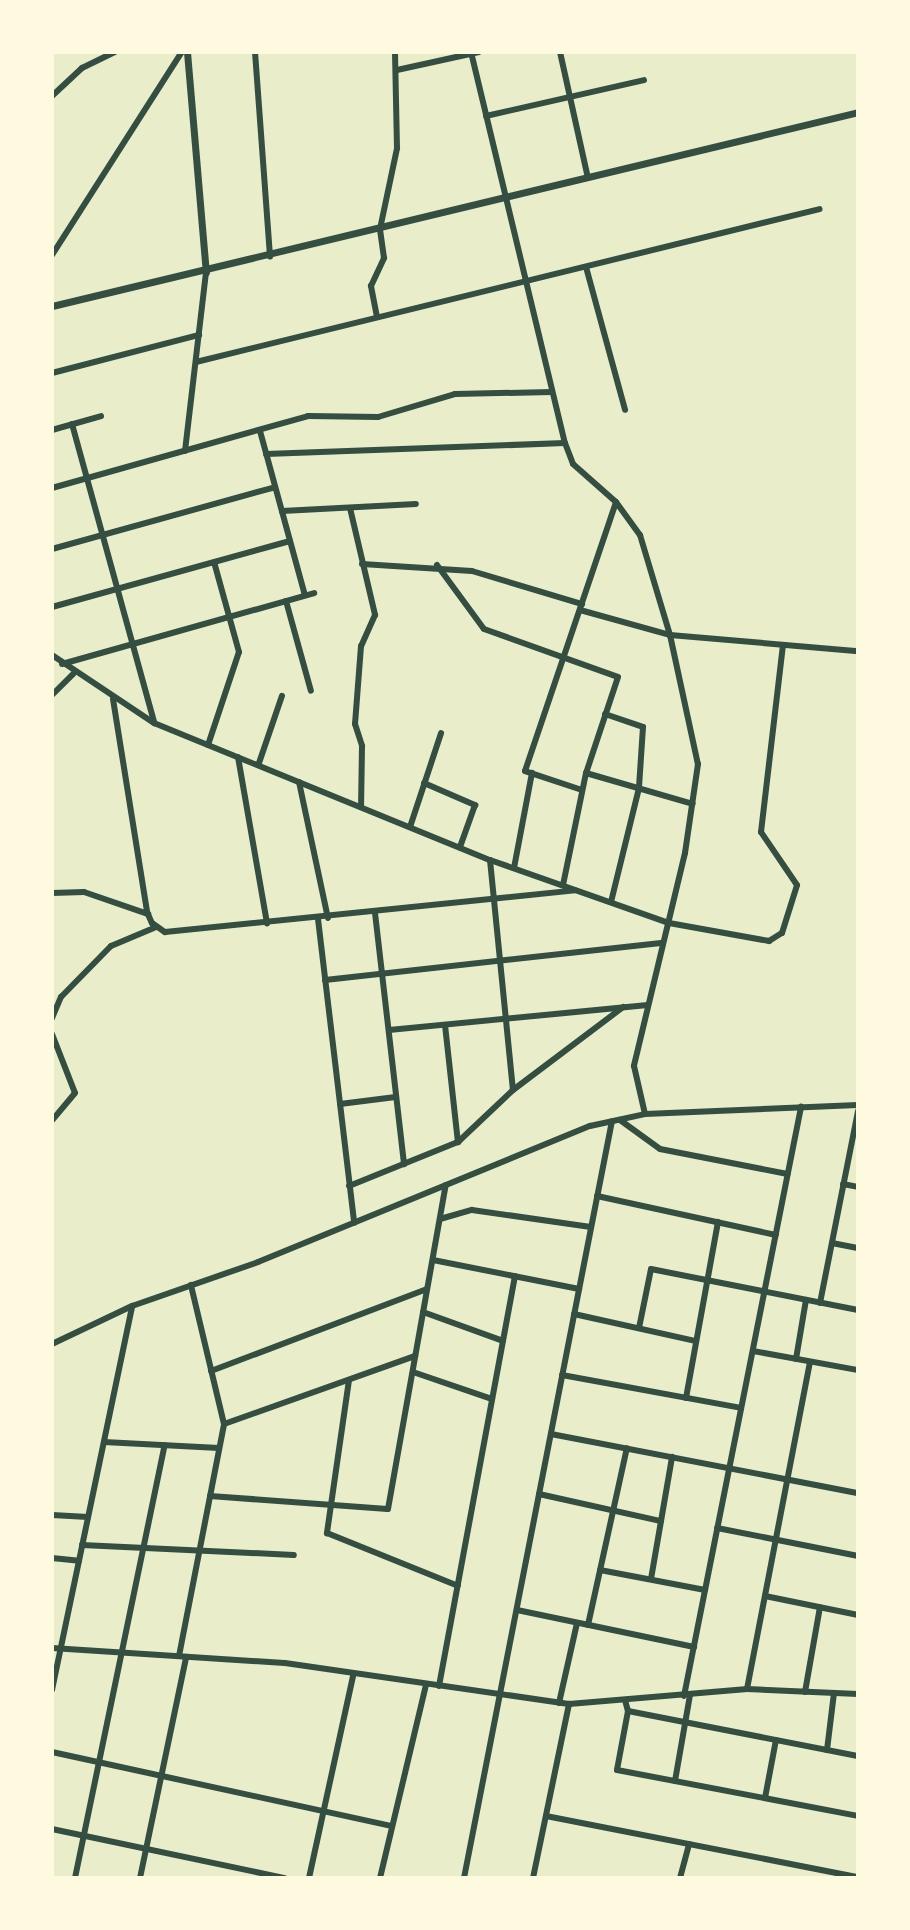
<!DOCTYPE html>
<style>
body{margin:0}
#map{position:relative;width:910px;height:1930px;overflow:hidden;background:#e9edc9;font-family:"Space Grotesk",sans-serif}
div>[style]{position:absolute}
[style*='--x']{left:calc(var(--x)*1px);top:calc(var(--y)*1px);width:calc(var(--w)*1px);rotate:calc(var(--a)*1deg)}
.minor>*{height:6px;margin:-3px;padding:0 3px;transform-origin:3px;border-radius:3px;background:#344e41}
.tertiary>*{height:7px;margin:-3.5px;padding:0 3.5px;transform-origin:3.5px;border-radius:3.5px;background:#344e41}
span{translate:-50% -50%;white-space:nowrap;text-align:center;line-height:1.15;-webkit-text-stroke:8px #fefae0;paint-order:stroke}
.frame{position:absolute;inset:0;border:54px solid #fefae0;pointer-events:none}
</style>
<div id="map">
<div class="minor">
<div style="--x:255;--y:52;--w:205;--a:85.8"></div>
<div style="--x:471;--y:52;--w:402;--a:76.5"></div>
<div style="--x:565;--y:443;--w:22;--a:69"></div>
<div style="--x:573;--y:464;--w:57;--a:41.5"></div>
<div style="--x:616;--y:502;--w:41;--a:54"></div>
<div style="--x:640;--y:535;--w:104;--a:73.3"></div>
<div style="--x:670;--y:635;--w:132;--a:77.8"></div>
<div style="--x:698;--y:764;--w:90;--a:98.3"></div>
<div style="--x:685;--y:853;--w:219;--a:103.5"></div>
<div style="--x:634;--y:1066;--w:49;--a:77.1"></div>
<div style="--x:560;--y:52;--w:129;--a:77.5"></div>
<div style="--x:397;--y:70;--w:84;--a:-12.4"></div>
<div style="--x:52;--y:96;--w:41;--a:-43"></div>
<div style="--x:82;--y:68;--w:37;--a:-26"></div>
<div style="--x:486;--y:116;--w:162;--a:-12.8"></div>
<div style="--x:52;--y:255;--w:241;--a:-57.4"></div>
<div style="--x:586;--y:267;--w:148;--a:74.7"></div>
<div style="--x:377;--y:317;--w:32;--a:-101"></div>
<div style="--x:371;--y:286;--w:31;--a:-65"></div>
<div style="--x:384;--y:258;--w:29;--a:-98"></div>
<div style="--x:380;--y:229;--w:83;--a:-78.1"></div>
<div style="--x:397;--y:148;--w:96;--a:-91.2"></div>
<div style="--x:196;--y:362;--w:642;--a:-13.78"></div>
<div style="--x:52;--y:373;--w:152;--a:-14.5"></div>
<div style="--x:72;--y:424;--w:309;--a:74.6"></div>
<div style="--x:52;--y:430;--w:51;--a:-15.9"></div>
<div style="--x:260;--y:431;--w:170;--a:74.7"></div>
<div style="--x:185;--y:451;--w:180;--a:-83.3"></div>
<div style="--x:266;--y:454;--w:299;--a:-2.1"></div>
<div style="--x:52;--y:488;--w:266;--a:-15.7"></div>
<div style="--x:308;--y:416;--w:70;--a:0.8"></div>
<div style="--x:378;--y:417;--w:80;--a:-16.6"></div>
<div style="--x:455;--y:394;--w:97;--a:-1.2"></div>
<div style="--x:350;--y:508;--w:110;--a:76.8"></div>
<div style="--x:375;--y:615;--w:34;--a:114"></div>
<div style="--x:361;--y:646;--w:78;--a:94.4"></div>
<div style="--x:355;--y:724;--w:23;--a:72"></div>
<div style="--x:362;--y:746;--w:61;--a:90.9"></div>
<div style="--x:282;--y:511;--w:134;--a:-3"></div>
<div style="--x:52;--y:549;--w:231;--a:-15.5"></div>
<div style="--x:362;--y:564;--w:110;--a:3.6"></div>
<div style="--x:472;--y:571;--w:115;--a:16.7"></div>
<div style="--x:437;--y:565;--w:79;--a:53.7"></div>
<div style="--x:484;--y:629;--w:142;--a:19.7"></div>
<div style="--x:618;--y:677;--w:101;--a:108.4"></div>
<div style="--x:586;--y:773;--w:114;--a:101.6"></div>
<div style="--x:286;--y:601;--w:93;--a:74.5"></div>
<div style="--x:52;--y:607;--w:247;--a:-15.5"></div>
<div style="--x:580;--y:610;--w:93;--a:15.5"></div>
<div style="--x:670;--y:635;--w:189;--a:4.9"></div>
<div style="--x:52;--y:655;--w:123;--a:33.7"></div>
<div style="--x:154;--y:723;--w:363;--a:22.2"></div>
<div style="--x:490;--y:860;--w:190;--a:19.4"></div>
<div style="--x:669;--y:923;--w:102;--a:10.2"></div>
<div style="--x:769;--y:941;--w:15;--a:-32"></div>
<div style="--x:782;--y:933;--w:50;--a:-72.6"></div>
<div style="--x:797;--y:885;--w:64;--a:-124.2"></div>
<div style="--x:761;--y:832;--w:188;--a:-83.3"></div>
<div style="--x:62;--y:664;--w:262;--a:-15.7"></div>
<div style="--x:52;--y:695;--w:30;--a:-45"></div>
<div style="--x:113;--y:699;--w:216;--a:80.9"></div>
<div style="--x:147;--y:912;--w:12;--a:66"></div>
<div style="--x:152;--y:923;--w:16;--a:35"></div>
<div style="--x:165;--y:932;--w:412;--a:-5.8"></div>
<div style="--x:605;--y:714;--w:40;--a:18.9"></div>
<div style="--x:643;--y:727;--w:61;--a:93.8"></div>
<div style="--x:639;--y:788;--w:117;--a:103.8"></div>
<div style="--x:208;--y:745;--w:98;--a:-71.6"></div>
<div style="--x:239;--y:652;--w:93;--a:-105.5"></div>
<div style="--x:238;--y:757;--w:169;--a:80.1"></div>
<div style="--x:259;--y:763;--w:71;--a:-71.1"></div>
<div style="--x:586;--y:773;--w:111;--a:16.2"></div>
<div style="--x:299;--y:782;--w:139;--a:78"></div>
<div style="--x:424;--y:783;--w:56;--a:23.3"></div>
<div style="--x:475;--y:805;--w:45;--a:109.7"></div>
<div style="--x:582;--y:790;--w:60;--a:-161.6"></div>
<div style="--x:525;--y:771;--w:284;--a:-71.3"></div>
<div style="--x:410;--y:827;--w:99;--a:-71.7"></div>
<div style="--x:490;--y:860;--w:231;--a:84.3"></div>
<div style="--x:514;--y:868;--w:97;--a:-79.3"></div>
<div style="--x:52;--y:893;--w:32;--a:-2"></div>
<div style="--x:84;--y:892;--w:68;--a:19"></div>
<div style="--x:375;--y:913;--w:253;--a:83.4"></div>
<div style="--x:318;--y:919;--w:306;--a:83.2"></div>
<div style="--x:325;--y:980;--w:338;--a:-6.3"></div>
<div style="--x:52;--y:1018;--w:23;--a:-67"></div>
<div style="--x:61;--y:997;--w:71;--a:-45.6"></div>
<div style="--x:111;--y:946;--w:49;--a:-22.9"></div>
<div style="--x:445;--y:1025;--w:118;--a:83.7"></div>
<div style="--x:389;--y:1030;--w:260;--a:-5.5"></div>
<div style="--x:52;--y:1034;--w:63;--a:68.7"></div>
<div style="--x:75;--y:1093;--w:35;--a:130"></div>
<div style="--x:340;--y:1104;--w:56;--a:-7.1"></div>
<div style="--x:620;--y:1120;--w:49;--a:35.9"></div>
<div style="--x:660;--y:1149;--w:130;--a:11.1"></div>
<div style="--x:843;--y:1184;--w:15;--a:11"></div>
<div style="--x:349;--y:1186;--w:118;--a:-22"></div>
<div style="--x:458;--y:1142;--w:76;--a:-43.4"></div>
<div style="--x:513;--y:1090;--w:138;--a:-37"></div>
<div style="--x:597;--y:1196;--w:183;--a:12.3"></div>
<div style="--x:440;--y:1219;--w:33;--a:-16"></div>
<div style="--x:472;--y:1210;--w:120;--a:8.1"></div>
<div style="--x:832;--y:1243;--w:26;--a:11"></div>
<div style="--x:433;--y:1260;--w:149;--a:11.2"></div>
<div style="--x:820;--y:1303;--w:196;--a:-78.8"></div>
<div style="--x:423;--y:1312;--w:85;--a:19.9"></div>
<div style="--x:574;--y:1314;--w:125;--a:12.5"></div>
<div style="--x:639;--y:1328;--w:60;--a:-78.5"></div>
<div style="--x:651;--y:1269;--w:211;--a:11.2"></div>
<div style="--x:52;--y:1344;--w:89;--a:-25.4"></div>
<div style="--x:132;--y:1306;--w:133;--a:-19.2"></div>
<div style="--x:258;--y:1262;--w:359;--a:-22.3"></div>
<div style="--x:590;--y:1126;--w:56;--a:-12.3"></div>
<div style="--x:645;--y:1114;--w:213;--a:-2.4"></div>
<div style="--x:753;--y:1351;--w:107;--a:10.3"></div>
<div style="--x:796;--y:1359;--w:60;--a:-80.4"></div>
<div style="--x:211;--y:1371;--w:231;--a:-20.8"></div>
<div style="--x:413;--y:1372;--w:83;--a:18.9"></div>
<div style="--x:562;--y:1375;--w:182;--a:10.4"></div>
<div style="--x:349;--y:1380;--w:155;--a:98.2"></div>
<div style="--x:327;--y:1533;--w:141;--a:22"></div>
<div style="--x:686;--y:1398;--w:179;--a:-79.7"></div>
<div style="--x:224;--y:1424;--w:203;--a:-19.6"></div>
<div style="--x:551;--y:1434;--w:313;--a:10.9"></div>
<div style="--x:104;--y:1442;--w:115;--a:3"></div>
<div style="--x:539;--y:1494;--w:125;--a:12.5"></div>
<div style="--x:210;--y:1496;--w:178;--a:4.2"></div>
<div style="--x:388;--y:1509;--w:329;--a:-79.9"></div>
<div style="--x:52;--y:1515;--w:36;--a:3"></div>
<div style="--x:717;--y:1528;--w:144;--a:11.2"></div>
<div style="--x:82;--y:1545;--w:212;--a:2.7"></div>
<div style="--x:52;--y:1558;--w:27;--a:6"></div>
<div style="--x:600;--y:1570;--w:107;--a:10.8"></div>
<div style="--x:651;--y:1579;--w:124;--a:-80.2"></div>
<div style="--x:765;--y:1596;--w:95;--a:11.5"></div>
<div style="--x:517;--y:1610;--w:181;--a:11.8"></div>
<div style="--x:588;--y:1625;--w:181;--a:-77.6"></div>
<div style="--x:52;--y:1648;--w:233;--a:3.7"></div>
<div style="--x:285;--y:1663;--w:287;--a:8.2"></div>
<div style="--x:569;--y:1704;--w:179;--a:-4.8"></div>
<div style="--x:747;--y:1689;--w:111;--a:2.6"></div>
<div style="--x:179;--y:1656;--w:236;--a:-79"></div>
<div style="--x:224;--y:1424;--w:143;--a:-103.4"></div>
<div style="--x:439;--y:1686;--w:417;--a:-79.5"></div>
<div style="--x:747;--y:1689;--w:333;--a:-79.1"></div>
<div style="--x:52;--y:1690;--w:392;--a:-78.2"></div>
<div style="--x:805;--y:1692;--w:86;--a:-80"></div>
<div style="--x:684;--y:1696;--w:601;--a:-78.76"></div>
<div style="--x:625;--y:1700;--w:11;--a:75"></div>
<div style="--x:628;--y:1711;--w:60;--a:100.6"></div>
<div style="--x:617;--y:1770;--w:245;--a:10.8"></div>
<div style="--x:559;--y:1703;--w:82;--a:-77.3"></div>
<div style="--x:628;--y:1711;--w:234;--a:11.1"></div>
<div style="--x:827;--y:1750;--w:57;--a:-83"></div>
<div style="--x:52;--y:1752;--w:348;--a:12.3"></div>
<div style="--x:675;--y:1781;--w:87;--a:-80.1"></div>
<div style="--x:765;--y:1798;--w:59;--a:-79.3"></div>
<div style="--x:546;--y:1816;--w:318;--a:11.1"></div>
<div style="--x:52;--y:1829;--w:238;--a:11.9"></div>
<div style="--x:75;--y:1878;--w:442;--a:-78.3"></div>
<div style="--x:140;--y:1878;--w:226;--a:-78.2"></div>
<div style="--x:309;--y:1878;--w:207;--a:-77.7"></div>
<div style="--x:380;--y:1878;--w:198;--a:-76.6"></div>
<div style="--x:464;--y:1878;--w:771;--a:-78.94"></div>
<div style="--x:533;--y:1878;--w:178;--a:-78.3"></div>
<div style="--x:680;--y:1878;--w:35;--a:-75"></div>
</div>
<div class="tertiary">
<div style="--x:187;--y:52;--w:221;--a:85.1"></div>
<div style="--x:52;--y:306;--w:829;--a:-13.53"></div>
</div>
<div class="frame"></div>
</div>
